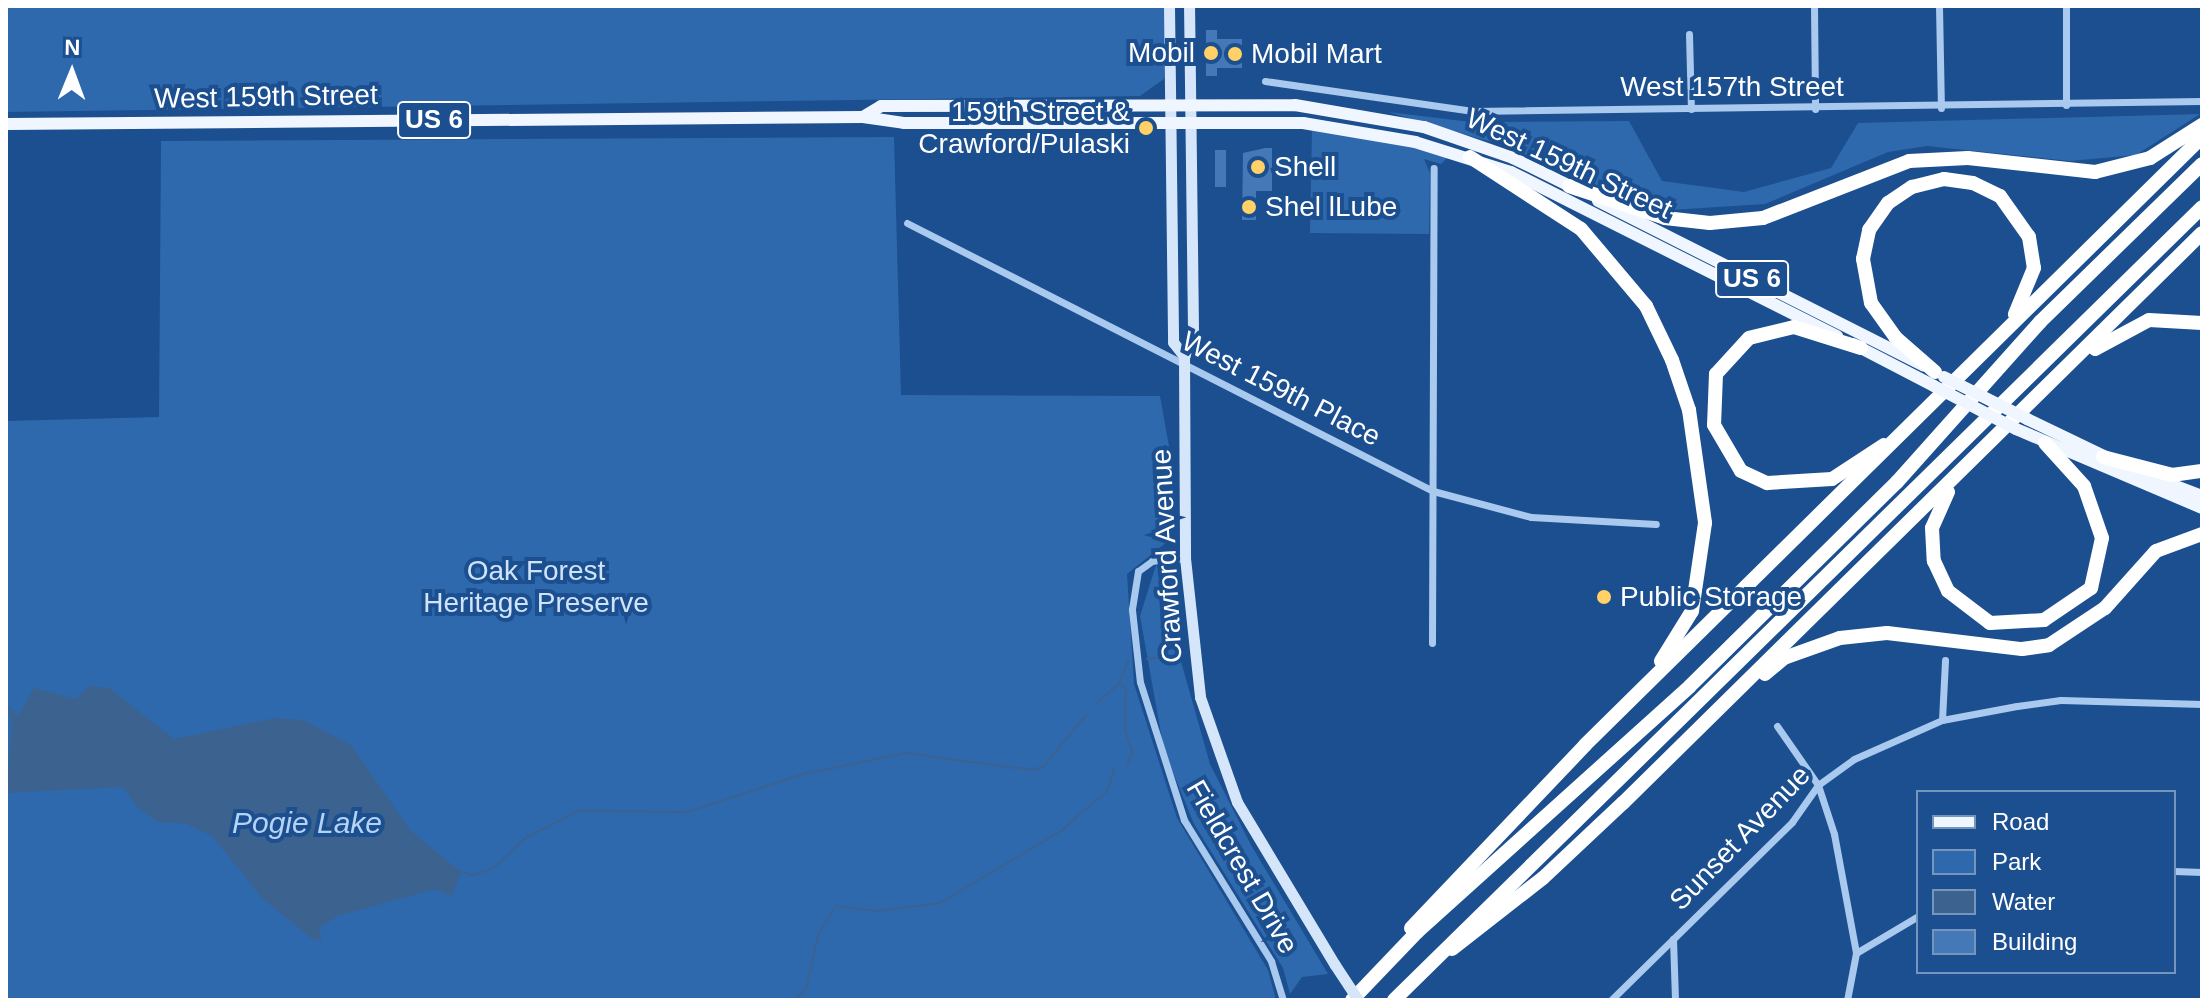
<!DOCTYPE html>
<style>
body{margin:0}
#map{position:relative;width:2208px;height:1006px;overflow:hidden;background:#1b4f8f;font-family:Arial,sans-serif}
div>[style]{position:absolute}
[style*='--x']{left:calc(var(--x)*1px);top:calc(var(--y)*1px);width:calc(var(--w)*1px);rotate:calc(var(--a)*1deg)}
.green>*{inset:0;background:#2e69ad}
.water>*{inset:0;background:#3c6290}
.stream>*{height:2px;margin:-1px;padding:0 1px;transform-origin:1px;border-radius:1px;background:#3c6290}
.building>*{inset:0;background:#4478b7;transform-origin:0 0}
.street>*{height:7px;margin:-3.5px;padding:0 3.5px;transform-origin:3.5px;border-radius:3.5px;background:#a9c9ee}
.secondary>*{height:11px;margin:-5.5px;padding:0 5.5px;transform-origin:5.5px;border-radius:5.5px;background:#d6e6fa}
.primary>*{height:12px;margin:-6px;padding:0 6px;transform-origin:6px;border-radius:6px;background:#f0f6ff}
.highway>*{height:14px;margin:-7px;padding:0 7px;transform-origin:7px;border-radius:7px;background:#fff}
.secondary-bridge>*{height:11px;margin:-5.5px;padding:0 5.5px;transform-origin:5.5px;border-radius:5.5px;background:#d6e6fa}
.primary-bridge>*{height:12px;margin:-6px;padding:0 6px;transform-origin:6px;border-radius:6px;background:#f0f6ff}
.dots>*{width:22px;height:22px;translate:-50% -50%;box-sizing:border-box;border:4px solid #1b4f8f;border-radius:50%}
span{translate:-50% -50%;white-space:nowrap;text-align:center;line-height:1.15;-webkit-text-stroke:8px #1b4f8f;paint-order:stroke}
.shield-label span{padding:2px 6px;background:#1b4f8f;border:2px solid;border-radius:6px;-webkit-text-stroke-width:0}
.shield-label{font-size:26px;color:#fff;font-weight:700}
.poi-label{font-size:28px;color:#fff}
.right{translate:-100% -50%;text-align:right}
.left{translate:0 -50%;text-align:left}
.street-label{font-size:28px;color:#fff}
.park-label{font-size:28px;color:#cfe3fa}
.water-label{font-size:30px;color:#b5d3f5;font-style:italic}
.frame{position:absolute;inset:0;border:8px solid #fff;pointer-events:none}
.legend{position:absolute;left:1916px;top:790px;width:260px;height:184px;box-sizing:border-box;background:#1b4f8f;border:2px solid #7695bc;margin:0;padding:10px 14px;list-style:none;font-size:24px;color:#fff}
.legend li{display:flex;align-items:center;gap:16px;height:40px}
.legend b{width:40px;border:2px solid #7695bc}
.north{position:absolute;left:32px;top:32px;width:80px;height:80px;-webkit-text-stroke:6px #1b4f8f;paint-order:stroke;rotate:1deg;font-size:22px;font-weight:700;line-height:32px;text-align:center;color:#fff}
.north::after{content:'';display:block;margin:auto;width:28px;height:36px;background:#fff;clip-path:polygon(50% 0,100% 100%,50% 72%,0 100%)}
</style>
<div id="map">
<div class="green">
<div style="clip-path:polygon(6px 6px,1166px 6px,1164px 79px,1140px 96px,6px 112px)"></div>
<div style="clip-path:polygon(1388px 112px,1471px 122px,1629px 121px,1662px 181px,1744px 192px,1831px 168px,1858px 123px,2200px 114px,2136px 155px,2070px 161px,1927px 146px,1888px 152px,1765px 204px,1671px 210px,1644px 205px,1505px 146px)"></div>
<div style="clip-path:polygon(1312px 126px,1450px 155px,1441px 164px,1424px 159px,1430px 173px,1429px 234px,1310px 233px)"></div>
<div style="clip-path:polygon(894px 137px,901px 395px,1160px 396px,1172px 463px,1173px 537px,1127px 574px,1134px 684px,1177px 818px,1268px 970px,1276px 1000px,6px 1000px,6px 421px,159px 417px,161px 141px)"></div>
<div style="clip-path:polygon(1156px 565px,1174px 576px,1180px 658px,1210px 764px,1251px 845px,1328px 974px,1302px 977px,1290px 994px,1283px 968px,1194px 824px,1164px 750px,1140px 616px)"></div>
</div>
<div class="water">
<div style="clip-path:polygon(89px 686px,109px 688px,174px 739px,275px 718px,303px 720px,351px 745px,411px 831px,461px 872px,452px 896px,435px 889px,338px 916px,319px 928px,322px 941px,311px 938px,263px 899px,212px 836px,187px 824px,158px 822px,139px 809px,123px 787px,6px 793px,12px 721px,6px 703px,18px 716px,34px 688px,76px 699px)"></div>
</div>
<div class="stream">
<div style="--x:1147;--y:659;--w:17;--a:-7"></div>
<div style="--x:1119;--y:683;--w:9;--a:41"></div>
<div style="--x:1126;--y:689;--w:41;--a:91.4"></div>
<div style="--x:1125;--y:730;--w:24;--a:71"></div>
<div style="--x:1133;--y:753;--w:13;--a:119"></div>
<div style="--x:1097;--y:703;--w:30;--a:-42"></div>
<div style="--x:1119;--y:683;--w:25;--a:-67"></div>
<div style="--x:461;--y:872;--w:13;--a:13"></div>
<div style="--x:474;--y:875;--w:22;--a:-21"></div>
<div style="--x:495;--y:867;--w:40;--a:-44"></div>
<div style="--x:524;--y:839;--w:61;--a:-27.4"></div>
<div style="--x:578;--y:811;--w:109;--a:0.5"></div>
<div style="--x:687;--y:812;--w:123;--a:-18"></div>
<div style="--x:804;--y:774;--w:104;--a:-11.6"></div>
<div style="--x:906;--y:753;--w:127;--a:7.7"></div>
<div style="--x:1032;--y:770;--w:13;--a:-18"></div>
<div style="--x:1044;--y:766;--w:67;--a:-50.4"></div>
<div style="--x:795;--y:1000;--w:16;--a:-45"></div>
<div style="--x:806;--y:989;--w:55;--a:-77.5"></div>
<div style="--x:818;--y:935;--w:34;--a:-58"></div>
<div style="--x:836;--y:906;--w:42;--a:6.8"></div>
<div style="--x:878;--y:911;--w:63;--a:-7.4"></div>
<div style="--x:940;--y:903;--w:141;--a:-30.8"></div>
<div style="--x:1061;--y:831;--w:62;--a:-41.1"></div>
<div style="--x:1108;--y:790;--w:22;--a:-74"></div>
</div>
<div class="building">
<div style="clip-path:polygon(1206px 30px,1217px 30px,1217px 39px,1242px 39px,1242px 68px,1217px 68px,1217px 76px,1206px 76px)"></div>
<div style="clip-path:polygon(1265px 148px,1272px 148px,1272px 191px,1256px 191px,1256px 220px,1242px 220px,1243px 153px)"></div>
<div style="left:1215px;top:150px;width:11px;height:37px"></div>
</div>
<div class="street">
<div style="--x:1814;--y:6;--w:103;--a:89.4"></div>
<div style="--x:1939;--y:6;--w:102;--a:88.9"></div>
<div style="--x:2066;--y:6;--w:99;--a:90"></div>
<div style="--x:1689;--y:34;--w:75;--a:88.5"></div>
<div style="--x:1265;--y:81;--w:210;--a:8.2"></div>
<div style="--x:1473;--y:111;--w:729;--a:-0.79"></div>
<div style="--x:907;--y:223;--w:590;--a:27"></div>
<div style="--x:1433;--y:491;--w:101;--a:14.9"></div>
<div style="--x:1531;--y:517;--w:125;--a:3.2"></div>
<div style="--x:1185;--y:558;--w:33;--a:175"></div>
<div style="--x:1152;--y:561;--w:17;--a:144"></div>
<div style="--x:1138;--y:571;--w:39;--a:99"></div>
<div style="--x:1132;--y:610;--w:72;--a:83.7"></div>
<div style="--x:1140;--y:682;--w:145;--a:72.3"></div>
<div style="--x:1184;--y:820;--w:166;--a:58.3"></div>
<div style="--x:1271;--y:961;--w:41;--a:72.9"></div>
<div style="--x:1432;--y:643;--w:475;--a:-89.8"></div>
<div style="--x:1942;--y:720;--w:60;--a:-87.1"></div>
<div style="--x:1777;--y:726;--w:72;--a:55.2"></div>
<div style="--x:1818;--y:785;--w:52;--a:71.9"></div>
<div style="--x:1834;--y:834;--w:121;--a:79.5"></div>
<div style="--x:1856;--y:953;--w:48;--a:100.8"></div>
<div style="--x:2174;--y:871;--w:28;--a:2"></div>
<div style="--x:1673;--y:939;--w:61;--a:88.1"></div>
<div style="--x:1856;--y:953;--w:72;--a:-30.8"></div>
<div style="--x:1611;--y:1000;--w:254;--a:-44.5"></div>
<div style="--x:1792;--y:822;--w:45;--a:-54.9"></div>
<div style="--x:1818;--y:785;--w:44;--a:-35.8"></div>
<div style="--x:1854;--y:759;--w:96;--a:-23.9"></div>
<div style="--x:1942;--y:720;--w:76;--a:-10.6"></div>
<div style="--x:2017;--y:706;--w:44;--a:-7.8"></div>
<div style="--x:2061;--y:700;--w:141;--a:1.6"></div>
</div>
<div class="secondary">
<div style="--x:1169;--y:6;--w:336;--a:89.3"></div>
<div style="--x:1173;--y:342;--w:18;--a:52"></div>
<div style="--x:1184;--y:356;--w:202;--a:89.7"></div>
<div style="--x:1185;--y:558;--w:140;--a:83.8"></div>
<div style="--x:1200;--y:697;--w:111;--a:70.6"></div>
<div style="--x:1237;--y:802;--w:190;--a:59"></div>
<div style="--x:1184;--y:356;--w:13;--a:-51"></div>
<div style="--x:1192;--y:346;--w:17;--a:-87"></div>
<div style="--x:1193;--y:329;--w:323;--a:-90.7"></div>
</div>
<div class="primary">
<div style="--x:863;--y:117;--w:21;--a:-31"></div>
<div style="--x:881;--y:106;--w:414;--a:-0.1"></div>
<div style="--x:1295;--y:105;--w:131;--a:9.7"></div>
<div style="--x:1424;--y:127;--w:94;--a:19.2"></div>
<div style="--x:1513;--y:158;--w:72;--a:26.2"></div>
<div style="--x:6;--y:124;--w:857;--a:-0.47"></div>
<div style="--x:863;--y:117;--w:41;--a:8.3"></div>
<div style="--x:904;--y:123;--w:399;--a:0"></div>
<div style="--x:1303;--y:123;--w:114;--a:9.6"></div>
<div style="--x:1415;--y:142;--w:101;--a:17.4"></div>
<div style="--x:1511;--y:172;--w:365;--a:26.7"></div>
<div style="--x:1598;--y:201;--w:365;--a:26.8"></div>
<div style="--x:1853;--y:344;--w:91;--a:27.4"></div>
<div style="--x:2027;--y:419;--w:92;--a:25.7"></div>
<div style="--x:2016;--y:429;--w:202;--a:23"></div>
<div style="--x:2134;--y:470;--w:73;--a:20.9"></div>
</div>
<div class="highway">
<div style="--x:1470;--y:157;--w:132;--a:33"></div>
<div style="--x:1581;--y:229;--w:101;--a:49.8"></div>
<div style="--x:1646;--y:306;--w:60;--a:64.3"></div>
<div style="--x:1672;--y:360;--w:53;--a:71.2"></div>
<div style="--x:1689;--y:410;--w:114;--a:81.9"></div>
<div style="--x:1705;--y:523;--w:89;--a:98.4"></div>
<div style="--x:1692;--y:611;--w:59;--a:121.8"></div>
<div style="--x:1569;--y:186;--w:101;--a:18.4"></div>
<div style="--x:1665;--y:218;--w:45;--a:6.3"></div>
<div style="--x:1710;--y:223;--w:53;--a:-5.4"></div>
<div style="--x:1763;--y:218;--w:157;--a:-21.3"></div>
<div style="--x:1909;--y:161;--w:59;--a:-2.9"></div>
<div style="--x:1968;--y:158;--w:128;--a:6.3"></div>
<div style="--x:2095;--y:172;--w:57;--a:-14.3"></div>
<div style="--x:2150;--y:158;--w:62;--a:-32.4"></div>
<div style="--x:1861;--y:348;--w:70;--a:-162.6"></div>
<div style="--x:1794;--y:327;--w:46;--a:166.3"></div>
<div style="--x:1749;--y:338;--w:49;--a:132.5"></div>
<div style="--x:1716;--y:374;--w:51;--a:92.2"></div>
<div style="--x:1714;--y:425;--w:53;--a:59.6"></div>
<div style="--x:1741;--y:471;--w:29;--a:25"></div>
<div style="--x:1767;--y:483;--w:65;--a:-3.5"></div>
<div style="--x:1832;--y:479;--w:62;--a:-33.2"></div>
<div style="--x:2095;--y:349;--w:61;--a:-28.2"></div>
<div style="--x:2149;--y:320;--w:53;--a:3.2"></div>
<div style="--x:1935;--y:372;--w:52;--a:-138.9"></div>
<div style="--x:1896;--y:338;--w:43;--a:-125.5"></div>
<div style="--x:1871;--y:303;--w:45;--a:-100.3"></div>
<div style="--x:1863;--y:259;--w:30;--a:-78"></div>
<div style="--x:1869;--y:230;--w:33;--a:-55"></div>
<div style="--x:1888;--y:203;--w:29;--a:-34"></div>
<div style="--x:1912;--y:187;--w:33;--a:-14"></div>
<div style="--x:1944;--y:179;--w:29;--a:8"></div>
<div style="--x:1973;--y:183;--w:30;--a:26"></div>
<div style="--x:2000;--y:196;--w:50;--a:54.7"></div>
<div style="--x:2029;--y:237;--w:31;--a:81"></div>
<div style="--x:2034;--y:268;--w:50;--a:112.4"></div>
<div style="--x:2103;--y:457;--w:71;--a:14.6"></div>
<div style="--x:2172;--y:475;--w:30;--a:-8"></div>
<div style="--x:1948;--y:492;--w:39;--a:114"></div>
<div style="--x:1932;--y:528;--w:33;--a:87"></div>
<div style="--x:1934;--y:561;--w:33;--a:65"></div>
<div style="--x:1948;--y:591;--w:53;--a:37.3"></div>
<div style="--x:1990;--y:623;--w:54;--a:-3.2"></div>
<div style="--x:2044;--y:620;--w:57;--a:-34.2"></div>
<div style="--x:2091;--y:588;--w:51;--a:-77.6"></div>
<div style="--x:2102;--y:538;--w:55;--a:-109.1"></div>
<div style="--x:2084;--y:486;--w:58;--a:-132.2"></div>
<div style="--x:1765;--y:674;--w:25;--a:-40"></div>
<div style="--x:1784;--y:658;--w:59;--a:-19.7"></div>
<div style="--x:1840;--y:638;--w:47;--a:-6.1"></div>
<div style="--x:1887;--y:633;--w:136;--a:6.8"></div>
<div style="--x:2022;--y:649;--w:27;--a:-8"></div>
<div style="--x:2049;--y:645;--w:67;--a:-33.5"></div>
<div style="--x:2105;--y:608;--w:76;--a:-48.2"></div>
<div style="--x:2156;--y:551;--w:49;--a:-20.3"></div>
<div style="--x:1411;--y:928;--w:253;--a:-46.4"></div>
<div style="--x:1585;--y:745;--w:866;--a:-44.58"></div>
<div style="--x:1452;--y:949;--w:115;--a:-38"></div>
<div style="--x:1543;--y:878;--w:110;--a:-43.2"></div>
<div style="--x:1623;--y:803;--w:812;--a:-44.55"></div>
<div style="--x:1352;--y:1000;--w:94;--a:-46.3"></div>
<div style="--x:1417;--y:932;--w:367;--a:-42"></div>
<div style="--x:1690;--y:686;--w:291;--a:-44.6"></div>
<div style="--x:1897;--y:482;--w:215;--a:-48.2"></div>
<div style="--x:2040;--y:322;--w:226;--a:-44.3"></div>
<div style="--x:1394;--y:1000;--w:1132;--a:-44.46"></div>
</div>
<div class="secondary-bridge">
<div style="--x:1335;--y:965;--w:42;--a:56.7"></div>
</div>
<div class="primary-bridge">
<div style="--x:1944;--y:377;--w:93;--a:26.8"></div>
<div style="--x:1934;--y:386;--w:93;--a:27.7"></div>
</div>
<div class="dots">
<div style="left:1211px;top:53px;background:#ffd166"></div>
<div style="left:1235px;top:54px;background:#ffd166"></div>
<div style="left:1146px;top:128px;background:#ffd166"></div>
<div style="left:1258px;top:167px;background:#ffd166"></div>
<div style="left:1249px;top:207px;background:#ffd166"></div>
<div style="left:1604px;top:597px;background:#ffd166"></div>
</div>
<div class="shield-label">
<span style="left:434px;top:120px">US 6</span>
<span style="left:1752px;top:279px">US 6</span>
</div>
<div class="poi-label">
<span class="right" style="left:1195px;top:53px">Mobil</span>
<span class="left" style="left:1251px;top:54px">Mobil Mart</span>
<span class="right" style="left:1130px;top:128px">159th Street &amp;<br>Crawford/Pulaski</span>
<span class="left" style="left:1274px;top:167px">Shell</span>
<span class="left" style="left:1265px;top:207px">Shel lLube</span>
<span class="left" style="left:1620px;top:597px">Public Storage</span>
</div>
<div class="street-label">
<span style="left:1732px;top:87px">West 157th Street</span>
<span style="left:266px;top:97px;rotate:-1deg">West 159th Street</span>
<span style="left:1569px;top:164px;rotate:25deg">West 159th Street</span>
<span style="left:1281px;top:389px;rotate:27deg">West 159th Place</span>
<span style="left:1167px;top:556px;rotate:-93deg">Crawford Avenue</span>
<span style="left:1740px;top:838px;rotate:-46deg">Sunset Avenue</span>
<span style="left:1242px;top:867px;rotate:60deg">Fieldcrest Drive</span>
</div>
<div class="park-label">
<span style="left:536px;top:587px">Oak Forest<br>Heritage Preserve</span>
</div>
<div class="water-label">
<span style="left:307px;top:823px">Pogie Lake</span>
</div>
<div class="frame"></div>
<ul class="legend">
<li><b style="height:10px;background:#f0f6ff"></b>Road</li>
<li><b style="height:22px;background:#2e69ad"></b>Park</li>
<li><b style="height:22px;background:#3c6290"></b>Water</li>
<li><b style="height:22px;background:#4478b7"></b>Building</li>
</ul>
<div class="north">N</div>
</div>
